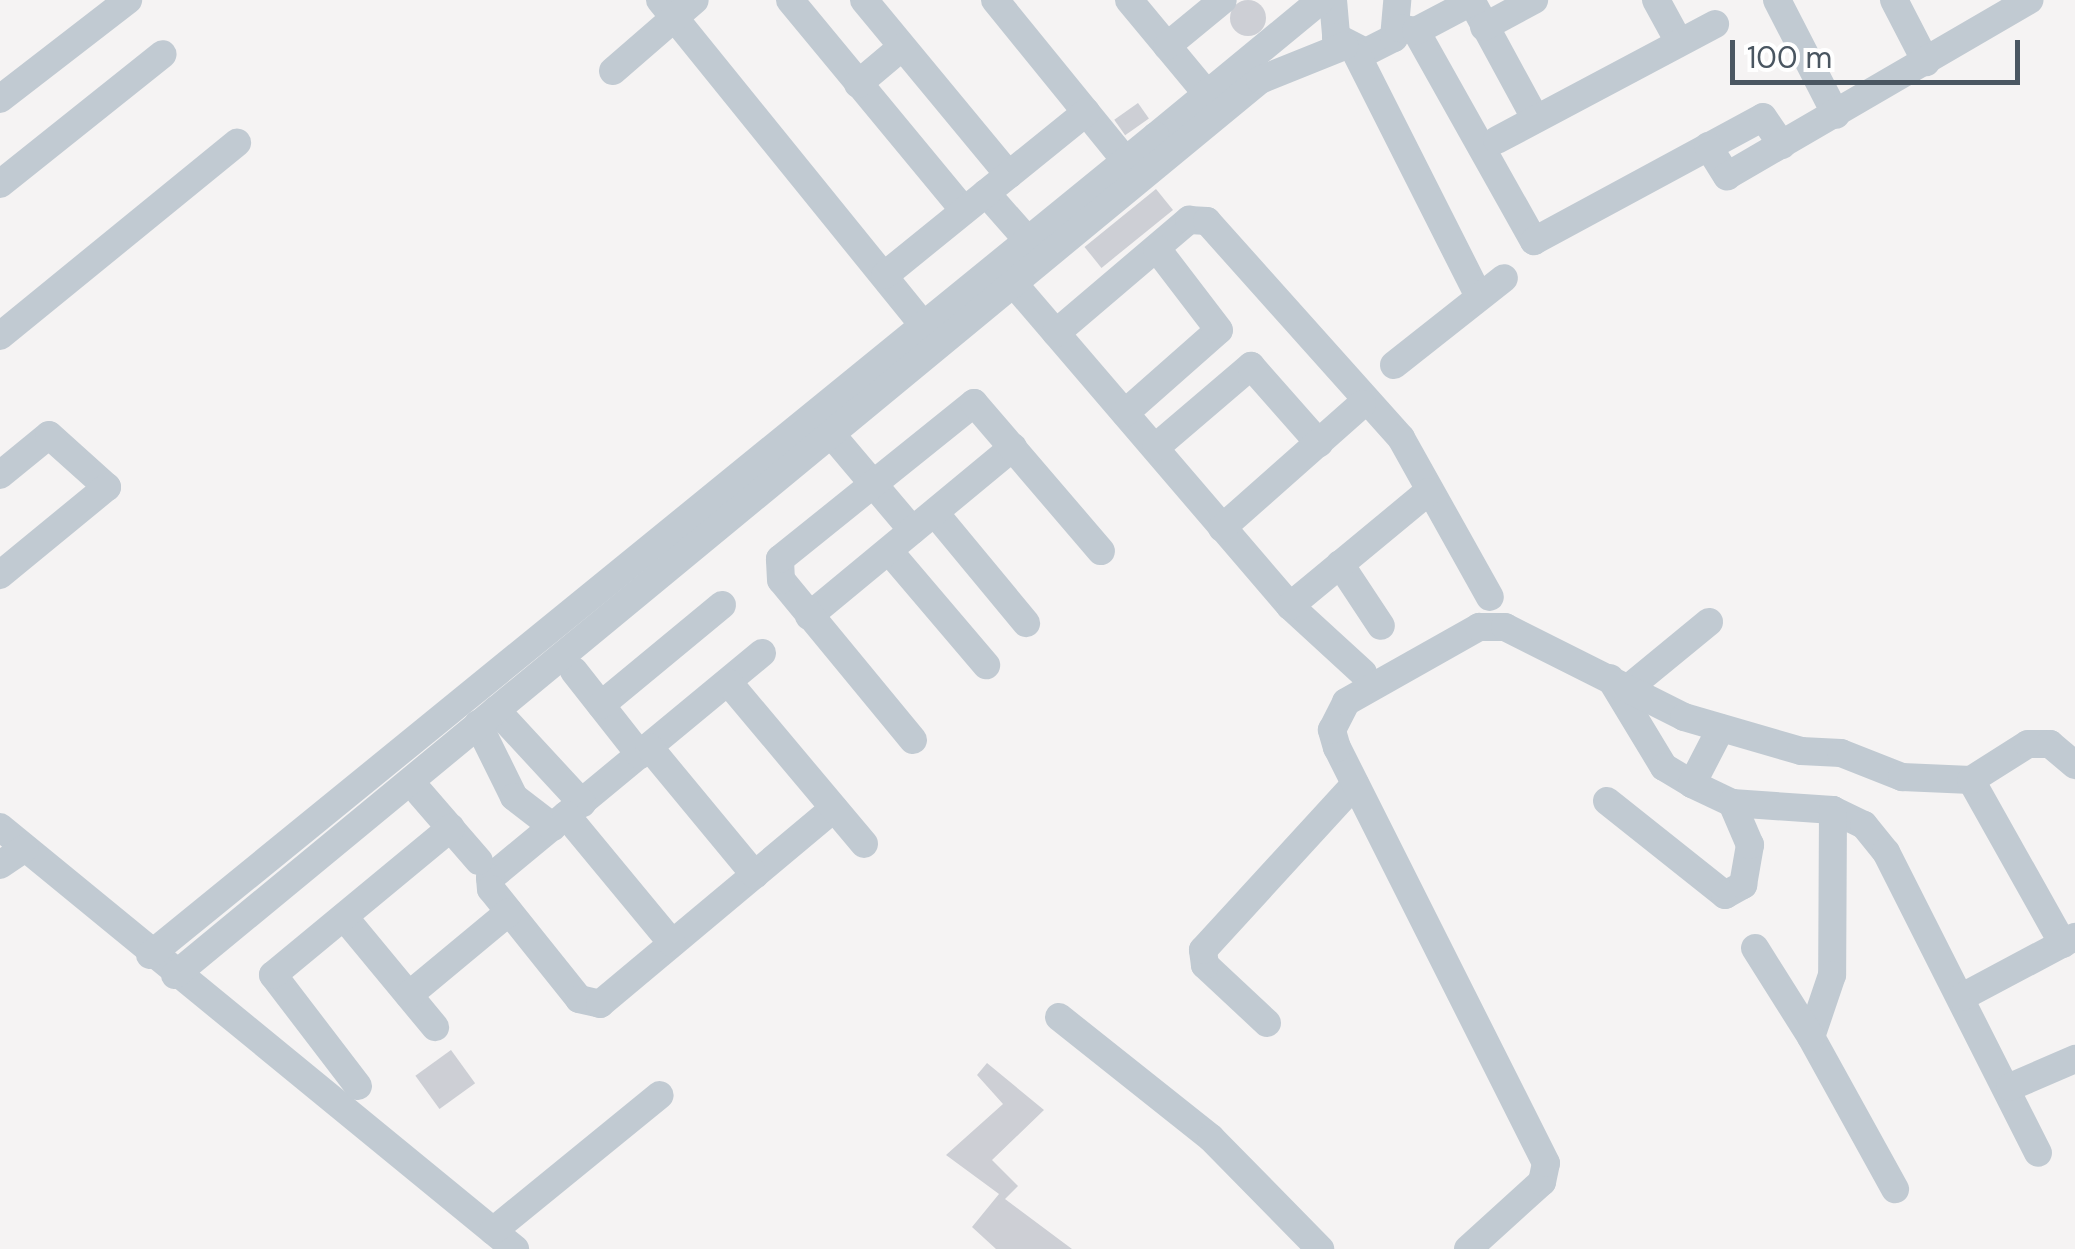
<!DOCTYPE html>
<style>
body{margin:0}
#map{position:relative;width:2075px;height:1249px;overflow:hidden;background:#f5f3f3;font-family:"DM Sans",sans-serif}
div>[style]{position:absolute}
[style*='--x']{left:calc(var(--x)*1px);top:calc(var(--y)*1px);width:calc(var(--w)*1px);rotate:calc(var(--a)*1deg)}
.building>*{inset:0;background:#cdcfd5;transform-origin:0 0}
.round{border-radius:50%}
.minor>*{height:28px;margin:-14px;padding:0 14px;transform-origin:14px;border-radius:14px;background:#c1cad2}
span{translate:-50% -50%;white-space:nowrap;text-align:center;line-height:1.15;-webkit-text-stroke:9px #fff;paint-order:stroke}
.scale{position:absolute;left:1730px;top:40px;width:290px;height:45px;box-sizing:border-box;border:5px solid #4a5661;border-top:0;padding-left:12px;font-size:30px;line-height:35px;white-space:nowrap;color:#4a5661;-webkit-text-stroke:8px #fff;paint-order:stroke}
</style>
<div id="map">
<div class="building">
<div class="round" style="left:1230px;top:0;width:36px;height:36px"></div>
<div style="left:1138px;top:103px;width:19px;height:29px;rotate:55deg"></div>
<div style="left:1156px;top:189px;width:27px;height:92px;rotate:51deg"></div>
<div style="left:451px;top:1050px;width:41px;height:44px;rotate:54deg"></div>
<div style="clip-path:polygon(987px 1063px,1044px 1110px,992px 1160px,1018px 1186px,1005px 1199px,1072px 1249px,996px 1249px,972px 1227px,999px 1194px,946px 1155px,1003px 1104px,977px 1075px)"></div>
</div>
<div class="minor">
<div style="--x:660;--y:0;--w:434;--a:51"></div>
<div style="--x:790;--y:0;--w:273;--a:50.4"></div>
<div style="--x:864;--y:0;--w:227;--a:50.4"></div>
<div style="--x:995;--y:0;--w:206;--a:50.9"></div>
<div style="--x:1129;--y:0;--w:122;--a:50.3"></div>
<div style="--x:1333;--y:0;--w:37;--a:85"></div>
<div style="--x:1336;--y:37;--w:34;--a:27"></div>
<div style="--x:1366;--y:52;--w:31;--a:-27"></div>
<div style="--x:1394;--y:38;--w:38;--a:-85"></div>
<div style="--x:1471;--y:0;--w:134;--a:61.5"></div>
<div style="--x:1656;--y:0;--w:48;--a:61.3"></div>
<div style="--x:1777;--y:0;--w:129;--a:62.8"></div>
<div style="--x:1894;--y:0;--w:70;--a:62.7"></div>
<div style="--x:1484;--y:27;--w:57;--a:-28.4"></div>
<div style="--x:1399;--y:28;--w:17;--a:10"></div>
<div style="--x:1416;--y:31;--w:241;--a:60.7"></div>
<div style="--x:1534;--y:241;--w:260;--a:-28.4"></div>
<div style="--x:1763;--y:117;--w:34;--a:56"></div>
<div style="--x:1416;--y:31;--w:62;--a:-27.8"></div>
<div style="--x:1167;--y:46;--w:72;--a:-39.4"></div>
<div style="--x:1355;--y:51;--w:275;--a:63.2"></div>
<div style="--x:613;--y:71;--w:108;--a:-40.9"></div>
<div style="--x:858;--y:84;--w:57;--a:-40.1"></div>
<div style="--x:0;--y:99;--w:162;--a:-37.7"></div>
<div style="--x:1497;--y:140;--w:247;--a:-28"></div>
<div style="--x:1708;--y:146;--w:36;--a:58"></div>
<div style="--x:1727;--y:176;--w:350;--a:-30.2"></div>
<div style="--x:1167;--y:149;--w:17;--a:-130"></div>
<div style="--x:1156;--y:136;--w:214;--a:-39.5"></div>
<div style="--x:0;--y:184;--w:208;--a:-38.6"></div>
<div style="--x:986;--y:193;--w:79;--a:48.6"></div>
<div style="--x:885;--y:275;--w:259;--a:-39"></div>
<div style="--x:1014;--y:284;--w:424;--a:49.4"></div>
<div style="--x:1290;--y:606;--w:99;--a:42.5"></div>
<div style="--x:1056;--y:333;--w:175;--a:-40.4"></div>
<div style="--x:1189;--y:220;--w:18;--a:3"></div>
<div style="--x:1207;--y:221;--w:291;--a:48.2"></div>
<div style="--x:1401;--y:438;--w:182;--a:60.8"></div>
<div style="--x:0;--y:336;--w:306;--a:-39.2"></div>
<div style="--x:1394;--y:365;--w:140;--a:-38.3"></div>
<div style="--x:1125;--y:413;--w:125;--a:-41.4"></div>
<div style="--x:1219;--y:330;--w:102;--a:-127.4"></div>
<div style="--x:831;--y:434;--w:126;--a:49.8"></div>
<div style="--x:1156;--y:447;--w:125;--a:-40.5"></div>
<div style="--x:1251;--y:366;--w:103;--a:48.6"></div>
<div style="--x:0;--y:475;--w:63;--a:-39.2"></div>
<div style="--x:49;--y:435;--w:78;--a:41.9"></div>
<div style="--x:107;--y:487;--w:139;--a:140.6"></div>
<div style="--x:935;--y:513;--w:143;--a:50.4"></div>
<div style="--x:1222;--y:528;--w:187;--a:-41.5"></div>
<div style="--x:889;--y:551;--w:150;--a:49.6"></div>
<div style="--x:1340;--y:564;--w:74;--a:56.5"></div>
<div style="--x:1290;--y:606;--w:179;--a:-39.6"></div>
<div style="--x:809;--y:616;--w:265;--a:-39.6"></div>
<div style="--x:762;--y:653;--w:353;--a:140.4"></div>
<div style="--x:490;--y:878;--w:11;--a:85"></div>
<div style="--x:491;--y:889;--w:141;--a:51.3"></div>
<div style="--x:579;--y:999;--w:22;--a:13"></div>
<div style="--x:600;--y:1004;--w:305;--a:-39.9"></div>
<div style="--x:574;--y:671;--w:107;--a:51.8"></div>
<div style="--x:1610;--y:678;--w:104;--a:58.8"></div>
<div style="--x:1664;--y:767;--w:33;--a:31"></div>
<div style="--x:1692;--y:784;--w:44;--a:25.4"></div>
<div style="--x:1732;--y:803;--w:101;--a:4"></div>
<div style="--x:1833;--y:810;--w:34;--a:26"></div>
<div style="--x:1864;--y:825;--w:35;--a:51"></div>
<div style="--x:1886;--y:852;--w:337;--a:63.2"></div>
<div style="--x:729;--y:683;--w:210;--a:50"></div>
<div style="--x:1631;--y:686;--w:101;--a:-39.4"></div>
<div style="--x:601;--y:705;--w:157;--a:-39.6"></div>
<div style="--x:496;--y:710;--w:127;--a:47.2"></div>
<div style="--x:478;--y:724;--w:81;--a:63.7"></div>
<div style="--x:514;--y:797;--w:49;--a:37.6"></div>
<div style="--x:913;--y:740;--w:207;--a:-129.5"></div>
<div style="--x:781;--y:580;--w:21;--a:-93"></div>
<div style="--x:780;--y:559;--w:249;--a:-38.8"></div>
<div style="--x:974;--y:403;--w:195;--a:49.4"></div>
<div style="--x:649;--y:747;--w:166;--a:50.4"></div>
<div style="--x:1971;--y:780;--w:188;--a:60.7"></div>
<div style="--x:1692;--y:784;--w:63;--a:-62.6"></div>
<div style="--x:420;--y:793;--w:90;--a:49.1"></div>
<div style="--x:1607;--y:801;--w:151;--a:38.5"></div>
<div style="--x:1725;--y:895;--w:21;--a:-29"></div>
<div style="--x:1743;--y:885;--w:41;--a:-80.1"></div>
<div style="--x:1750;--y:845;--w:46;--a:-113.2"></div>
<div style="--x:1833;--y:810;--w:165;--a:90.3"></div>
<div style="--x:1832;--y:975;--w:65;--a:108.7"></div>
<div style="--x:1811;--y:1037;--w:174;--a:61.1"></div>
<div style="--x:566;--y:815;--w:166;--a:50.4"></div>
<div style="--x:0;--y:827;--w:666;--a:39.33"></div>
<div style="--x:0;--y:865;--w:30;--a:-34"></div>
<div style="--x:344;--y:917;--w:143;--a:50.4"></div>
<div style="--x:1755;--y:948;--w:105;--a:57.8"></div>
<div style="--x:150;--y:955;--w:1297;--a:-39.15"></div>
<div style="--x:175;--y:975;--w:1407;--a:-39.52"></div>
<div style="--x:1260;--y:80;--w:91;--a:-22"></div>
<div style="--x:409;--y:995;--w:130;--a:-39.7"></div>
<div style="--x:1962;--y:997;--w:128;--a:-28"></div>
<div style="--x:1059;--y:1017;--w:194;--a:38.5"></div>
<div style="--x:1211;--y:1138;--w:156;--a:45.5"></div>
<div style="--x:1267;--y:1023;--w:85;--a:-136.9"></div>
<div style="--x:1205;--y:965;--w:15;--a:-98"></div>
<div style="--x:1203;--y:950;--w:225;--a:-47.5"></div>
<div style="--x:358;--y:1086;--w:140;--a:-127.4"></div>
<div style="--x:273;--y:975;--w:231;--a:-39.6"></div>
<div style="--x:2010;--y:1087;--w:71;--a:-23.3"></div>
<div style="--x:493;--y:1231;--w:215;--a:-39.2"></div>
<div style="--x:1468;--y:1249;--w:100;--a:-42.2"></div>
<div style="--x:1542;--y:1182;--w:19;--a:-78"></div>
<div style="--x:1546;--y:1163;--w:465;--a:-116.7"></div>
<div style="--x:1337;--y:748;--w:19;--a:-106"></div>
<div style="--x:1332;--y:730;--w:31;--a:-63"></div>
<div style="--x:1346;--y:702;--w:153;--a:-29.4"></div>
<div style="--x:1479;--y:627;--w:26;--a:0"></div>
<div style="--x:1505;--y:627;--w:200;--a:26.7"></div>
<div style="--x:1684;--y:717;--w:122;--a:16.2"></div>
<div style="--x:1801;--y:751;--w:40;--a:2.9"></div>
<div style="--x:1841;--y:753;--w:66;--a:21.5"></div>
<div style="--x:1902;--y:777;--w:69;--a:2.5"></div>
<div style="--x:1971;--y:780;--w:67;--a:-32.3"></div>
<div style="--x:2028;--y:744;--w:22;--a:0"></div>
<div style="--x:2050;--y:744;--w:33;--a:40"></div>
</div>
<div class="scale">100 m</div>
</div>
